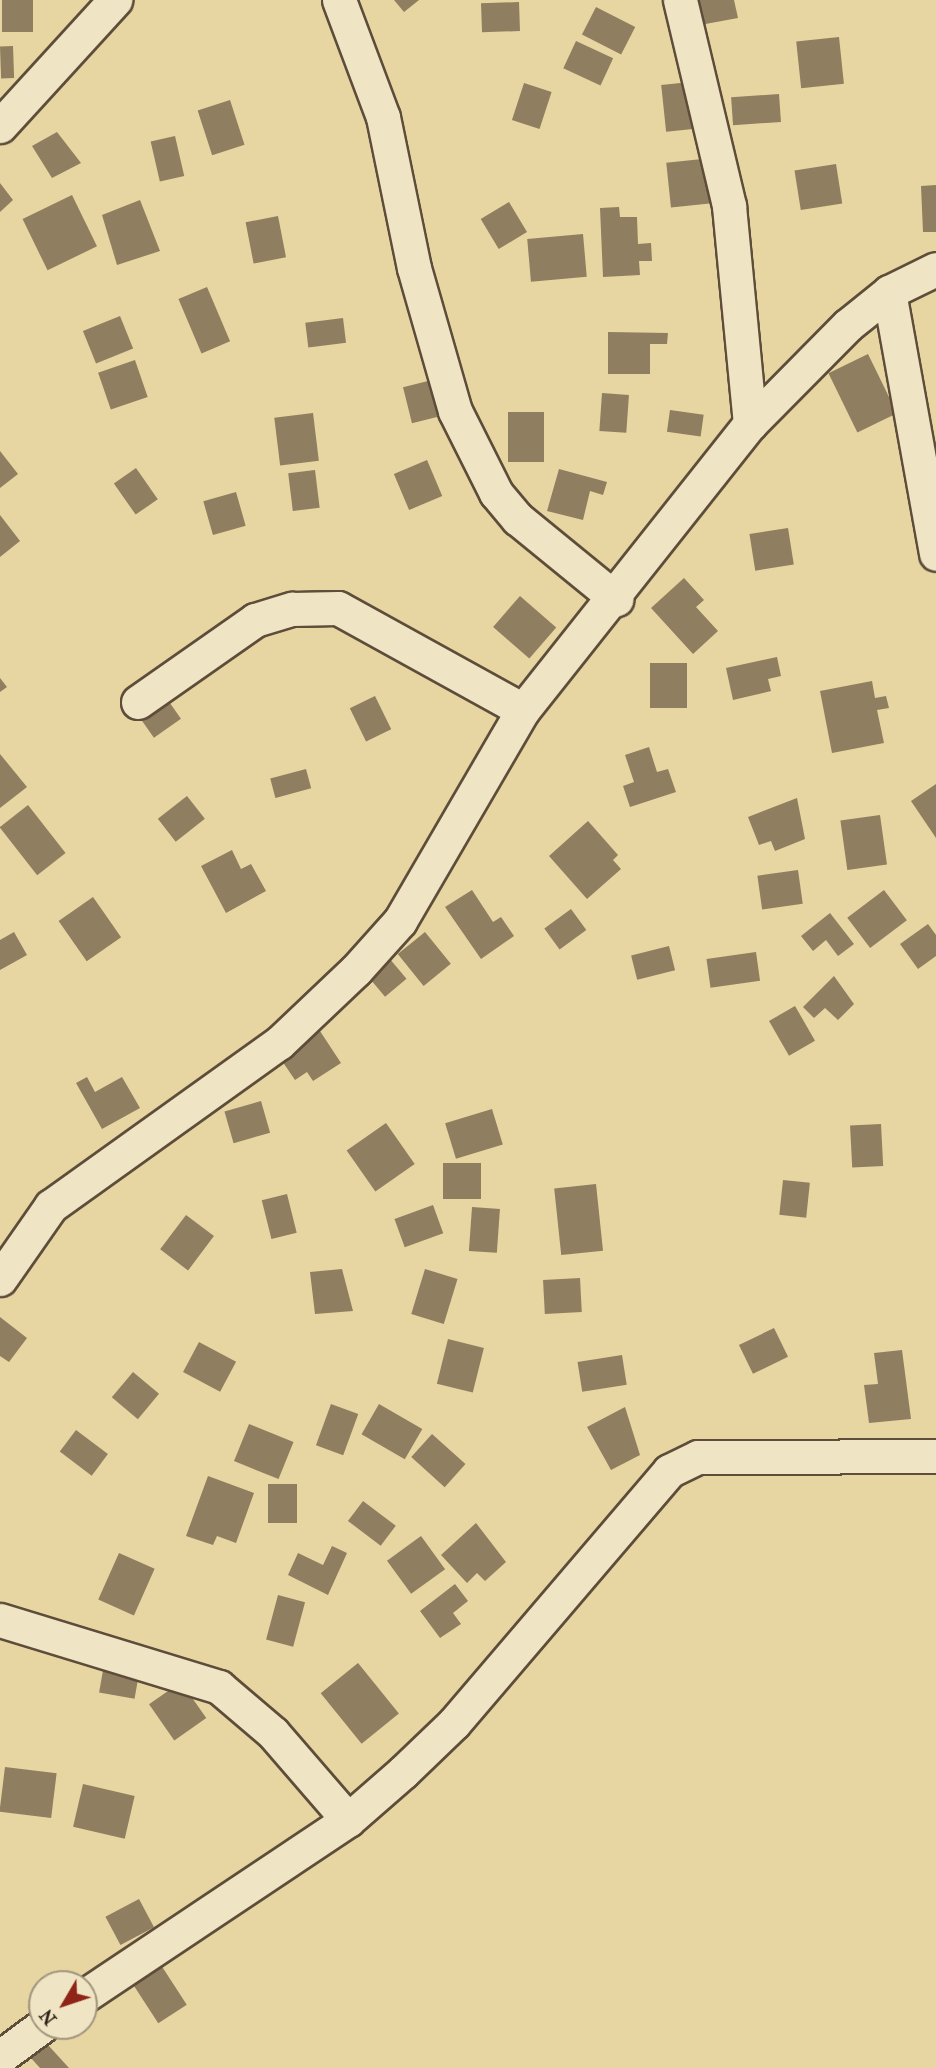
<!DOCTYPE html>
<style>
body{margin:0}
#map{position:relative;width:936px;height:2068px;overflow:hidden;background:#e7d5a2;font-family:"IM FELL French Canon",serif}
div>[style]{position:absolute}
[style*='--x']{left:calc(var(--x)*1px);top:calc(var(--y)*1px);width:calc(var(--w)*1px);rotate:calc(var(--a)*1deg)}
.building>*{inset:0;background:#8f7e5f;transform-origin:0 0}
.roads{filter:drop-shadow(2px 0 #5d4d3a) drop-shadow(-2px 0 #5d4d3a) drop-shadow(0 2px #5d4d3a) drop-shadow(0 -2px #5d4d3a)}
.minor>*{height:33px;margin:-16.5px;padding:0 16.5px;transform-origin:16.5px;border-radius:16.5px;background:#efe4c3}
span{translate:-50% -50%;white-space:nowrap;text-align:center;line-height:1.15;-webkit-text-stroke:5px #efe4c3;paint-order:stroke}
.north{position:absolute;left:28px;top:1970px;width:70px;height:70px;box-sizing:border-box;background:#efe4c3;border:2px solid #a2967e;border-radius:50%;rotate:231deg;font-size:19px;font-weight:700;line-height:28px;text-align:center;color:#2f2017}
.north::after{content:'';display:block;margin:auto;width:24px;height:32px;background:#8f2418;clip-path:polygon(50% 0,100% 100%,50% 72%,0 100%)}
</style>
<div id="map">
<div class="building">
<div style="left:2px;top:0;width:31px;height:32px"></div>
<div style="clip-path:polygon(394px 0,419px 0,404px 12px)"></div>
<div style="clip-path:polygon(695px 0,734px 0,738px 18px,700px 25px)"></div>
<div style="left:519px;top:2px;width:29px;height:38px;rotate:88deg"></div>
<div style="left:596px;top:7px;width:44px;height:31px;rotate:27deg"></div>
<div style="left:839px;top:37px;width:47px;height:43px;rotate:84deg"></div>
<div style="left:576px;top:41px;width:41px;height:30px;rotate:25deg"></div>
<div style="left:13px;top:46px;width:32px;height:13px;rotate:88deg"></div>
<div style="left:700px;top:81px;width:47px;height:39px;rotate:84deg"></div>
<div style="left:524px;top:83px;width:29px;height:39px;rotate:18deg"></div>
<div style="left:779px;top:94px;width:28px;height:48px;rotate:86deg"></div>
<div style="left:230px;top:100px;width:47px;height:34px;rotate:72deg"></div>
<div style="clip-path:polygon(57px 132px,81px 163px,52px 178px,32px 146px)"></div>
<div style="left:175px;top:136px;width:41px;height:25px;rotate:77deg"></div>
<div style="left:712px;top:158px;width:45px;height:46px;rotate:84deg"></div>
<div style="left:836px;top:164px;width:40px;height:42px;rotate:81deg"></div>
<div style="clip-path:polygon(0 183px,13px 200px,0 212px)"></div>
<div style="clip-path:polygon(936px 185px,936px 232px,923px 232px,921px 186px)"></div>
<div style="left:72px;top:195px;width:57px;height:55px;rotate:64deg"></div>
<div style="clip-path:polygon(140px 200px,160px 251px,117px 265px,102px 215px)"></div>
<div style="left:509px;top:202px;width:35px;height:33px;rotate:59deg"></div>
<div style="clip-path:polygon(619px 207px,620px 217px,637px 217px,638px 244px,651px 243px,652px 261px,639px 261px,640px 275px,603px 277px,600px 208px)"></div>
<div style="left:278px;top:216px;width:42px;height:33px;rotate:79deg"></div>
<div style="left:583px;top:234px;width:43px;height:56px;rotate:85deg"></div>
<div style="left:207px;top:287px;width:59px;height:31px;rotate:67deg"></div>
<div style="left:120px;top:316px;width:35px;height:40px;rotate:68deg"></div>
<div style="left:343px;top:318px;width:25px;height:38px;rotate:83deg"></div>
<div style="clip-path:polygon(608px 332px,668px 333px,667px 344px,650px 344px,650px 374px,608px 374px)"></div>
<div style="left:868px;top:354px;width:66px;height:44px;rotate:64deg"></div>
<div style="left:135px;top:360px;width:39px;height:39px;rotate:71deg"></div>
<div style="left:436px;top:379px;width:37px;height:34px;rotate:76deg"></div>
<div style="left:602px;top:393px;width:27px;height:38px;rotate:4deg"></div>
<div style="left:670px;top:410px;width:34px;height:22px;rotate:8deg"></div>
<div style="left:508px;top:412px;width:36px;height:50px"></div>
<div style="left:313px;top:413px;width:48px;height:39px;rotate:83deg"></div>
<div style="clip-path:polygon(0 451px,18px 474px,0 488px)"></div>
<div style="left:427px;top:460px;width:39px;height:36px;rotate:67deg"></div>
<div style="left:136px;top:468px;width:38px;height:27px;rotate:55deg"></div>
<div style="clip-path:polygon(559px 469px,607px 482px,603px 495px,590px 491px,583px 520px,547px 511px)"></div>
<div style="left:315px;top:470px;width:38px;height:27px;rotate:83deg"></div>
<div style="left:236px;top:492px;width:35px;height:34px;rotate:74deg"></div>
<div style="clip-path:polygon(0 515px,20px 541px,0 557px)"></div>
<div style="left:788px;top:528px;width:37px;height:39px;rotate:81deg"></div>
<div style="clip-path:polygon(684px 578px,704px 600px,696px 607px,718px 631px,693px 654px,651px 608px)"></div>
<div style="left:520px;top:596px;width:48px;height:41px;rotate:41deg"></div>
<div style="clip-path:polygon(777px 657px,781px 676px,768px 679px,771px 691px,733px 700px,726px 668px)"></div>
<div style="left:650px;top:663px;width:37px;height:45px"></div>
<div style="clip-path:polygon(0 678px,7px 687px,0 692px)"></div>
<div style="clip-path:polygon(872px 681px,875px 698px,886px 696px,889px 708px,877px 710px,884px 743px,832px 753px,820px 691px)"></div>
<div style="left:158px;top:686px;width:40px;height:33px;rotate:55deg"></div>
<div style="left:375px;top:696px;width:37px;height:28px;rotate:64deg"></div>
<div style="clip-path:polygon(649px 747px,657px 772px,668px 769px,676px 792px,630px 807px,623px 786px,634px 782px,625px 755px)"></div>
<div style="clip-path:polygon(0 754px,27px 787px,0 808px)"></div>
<div style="left:306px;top:769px;width:20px;height:37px;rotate:75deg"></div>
<div style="clip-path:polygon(936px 784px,936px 838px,911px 801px)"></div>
<div style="left:187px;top:796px;width:29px;height:37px;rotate:52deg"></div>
<div style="clip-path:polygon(797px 798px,805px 839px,775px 851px,771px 841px,759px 845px,748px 817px)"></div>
<div style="left:28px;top:805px;width:61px;height:36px;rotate:52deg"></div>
<div style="left:880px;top:815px;width:50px;height:40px;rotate:82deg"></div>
<div style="clip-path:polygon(588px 821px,618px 855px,613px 860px,621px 869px,587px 899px,549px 856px)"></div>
<div style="clip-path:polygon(232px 850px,241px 869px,251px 864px,266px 891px,226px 913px,201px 866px)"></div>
<div style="left:798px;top:870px;width:34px;height:41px;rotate:82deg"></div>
<div style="clip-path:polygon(472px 890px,493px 922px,501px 917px,514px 936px,481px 959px,445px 907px)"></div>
<div style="left:884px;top:890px;width:38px;height:46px;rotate:53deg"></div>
<div style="left:93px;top:897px;width:49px;height:42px;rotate:55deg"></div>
<div style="left:571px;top:909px;width:26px;height:33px;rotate:54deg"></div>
<div style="clip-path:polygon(830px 913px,854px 944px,838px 956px,826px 940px,813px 951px,801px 936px)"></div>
<div style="clip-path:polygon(928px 924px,936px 935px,936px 956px,918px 969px,900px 944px)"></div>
<div style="clip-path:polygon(14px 932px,27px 955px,0 970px,0 940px)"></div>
<div style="left:425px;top:932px;width:41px;height:35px;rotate:51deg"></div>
<div style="left:669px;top:946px;width:25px;height:39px;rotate:76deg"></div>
<div style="left:384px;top:952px;width:35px;height:28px;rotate:50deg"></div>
<div style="left:756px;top:952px;width:29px;height:50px;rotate:82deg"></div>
<div style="clip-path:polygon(834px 976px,854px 1004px,838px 1020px,825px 1008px,814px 1018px,803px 1007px)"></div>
<div style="left:795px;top:1006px;width:40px;height:30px;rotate:60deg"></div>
<div style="clip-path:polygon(316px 1025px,341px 1063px,313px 1081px,307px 1072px,295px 1080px,276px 1052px)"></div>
<div style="clip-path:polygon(87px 1077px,95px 1092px,122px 1077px,140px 1108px,102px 1129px,76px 1083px)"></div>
<div style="left:261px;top:1101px;width:33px;height:38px;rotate:74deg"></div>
<div style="left:492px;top:1109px;width:37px;height:49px;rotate:73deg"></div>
<div style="left:386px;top:1123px;width:50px;height:48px;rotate:55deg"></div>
<div style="left:881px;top:1124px;width:42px;height:31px;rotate:87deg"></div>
<div style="left:443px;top:1163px;width:38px;height:36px"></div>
<div style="left:783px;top:1180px;width:27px;height:35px;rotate:6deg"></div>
<div style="left:596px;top:1184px;width:67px;height:42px;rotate:84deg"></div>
<div style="left:287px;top:1194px;width:40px;height:26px;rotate:76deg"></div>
<div style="left:433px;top:1205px;width:30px;height:41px;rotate:70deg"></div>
<div style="left:472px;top:1207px;width:28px;height:44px;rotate:4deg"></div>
<div style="left:186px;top:1215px;width:35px;height:43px;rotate:37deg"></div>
<div style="clip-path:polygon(342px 1269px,353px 1311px,315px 1314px,310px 1272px)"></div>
<div style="left:425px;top:1269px;width:34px;height:47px;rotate:17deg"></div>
<div style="left:580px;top:1278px;width:34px;height:37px;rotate:87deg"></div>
<div style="clip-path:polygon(0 1317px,27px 1338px,9px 1362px,0 1356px)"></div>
<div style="left:774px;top:1328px;width:32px;height:39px;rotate:64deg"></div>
<div style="left:448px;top:1339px;width:37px;height:46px;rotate:14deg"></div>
<div style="left:199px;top:1342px;width:42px;height:34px;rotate:28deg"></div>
<div style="clip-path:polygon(902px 1350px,911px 1419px,869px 1423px,864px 1385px,878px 1384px,874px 1353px)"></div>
<div style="left:622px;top:1355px;width:30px;height:45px;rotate:81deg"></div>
<div style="left:133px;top:1372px;width:34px;height:33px;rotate:40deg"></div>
<div style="left:331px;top:1404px;width:29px;height:44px;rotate:20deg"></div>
<div style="left:379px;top:1404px;width:50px;height:35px;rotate:30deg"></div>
<div style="clip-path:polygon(625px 1407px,640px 1455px,611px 1470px,587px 1427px)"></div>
<div style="left:249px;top:1424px;width:48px;height:40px;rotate:22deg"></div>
<div style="left:76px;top:1430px;width:40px;height:27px;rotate:37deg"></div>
<div style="left:432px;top:1434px;width:45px;height:31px;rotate:42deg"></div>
<div style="clip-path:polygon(208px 1476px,254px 1493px,236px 1543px,217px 1536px,213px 1545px,186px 1536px)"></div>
<div style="left:268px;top:1484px;width:29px;height:39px"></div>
<div style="left:363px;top:1501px;width:41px;height:25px;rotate:37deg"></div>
<div style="clip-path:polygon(476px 1523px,506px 1562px,485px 1581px,477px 1573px,467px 1583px,441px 1555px)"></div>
<div style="left:421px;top:1536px;width:41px;height:42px;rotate:54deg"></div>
<div style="clip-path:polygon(332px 1546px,347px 1553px,328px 1595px,288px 1575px,298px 1553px,323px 1565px)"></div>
<div style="left:119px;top:1553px;width:39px;height:51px;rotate:24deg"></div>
<div style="clip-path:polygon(455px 1584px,468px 1601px,453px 1613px,461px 1624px,440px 1638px,420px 1611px)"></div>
<div style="left:278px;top:1595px;width:28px;height:46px;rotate:15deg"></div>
<div style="left:105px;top:1659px;width:36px;height:34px;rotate:10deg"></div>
<div style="left:358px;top:1663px;width:65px;height:48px;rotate:51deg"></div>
<div style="left:181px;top:1682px;width:44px;height:39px;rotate:55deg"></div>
<div style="left:5px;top:1767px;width:52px;height:45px;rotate:7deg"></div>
<div style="left:83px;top:1784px;width:53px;height:44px;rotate:13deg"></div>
<div style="left:139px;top:1899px;width:32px;height:38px;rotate:62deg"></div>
<div style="left:159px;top:1962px;width:51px;height:34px;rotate:57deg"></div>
<div style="clip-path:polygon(38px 2034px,69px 2068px,40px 2068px,22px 2048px)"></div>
</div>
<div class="roads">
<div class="minor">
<div style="--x:339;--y:0;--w:125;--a:69.4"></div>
<div style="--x:383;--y:117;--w:154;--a:78.4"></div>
<div style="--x:414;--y:268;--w:149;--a:74"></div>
<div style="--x:455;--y:411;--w:92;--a:63.4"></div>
<div style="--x:496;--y:493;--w:34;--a:50"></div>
<div style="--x:518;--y:519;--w:127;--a:39.2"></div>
<div style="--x:680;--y:0;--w:212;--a:76.6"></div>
<div style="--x:729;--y:206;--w:219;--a:84.5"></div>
<div style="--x:0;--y:126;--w:171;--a:-47.6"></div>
<div style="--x:889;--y:292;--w:266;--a:79.8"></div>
<div style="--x:138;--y:702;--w:143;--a:-35"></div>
<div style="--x:255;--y:620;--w:39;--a:-17"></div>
<div style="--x:292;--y:609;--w:46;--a:-1.2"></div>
<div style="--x:338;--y:608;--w:211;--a:28.9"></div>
<div style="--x:0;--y:1279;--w:89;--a:-55.1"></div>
<div style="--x:51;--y:1206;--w:280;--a:-35.6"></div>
<div style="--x:279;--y:1043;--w:106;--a:-43.5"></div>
<div style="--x:356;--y:970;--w:66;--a:-48.1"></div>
<div style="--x:400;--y:921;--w:244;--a:-59.8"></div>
<div style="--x:523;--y:710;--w:365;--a:-51.6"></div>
<div style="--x:750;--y:424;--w:139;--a:-45.3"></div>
<div style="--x:848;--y:325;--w:53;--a:-38.8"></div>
<div style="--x:889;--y:292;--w:52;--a:-26.1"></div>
<div style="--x:0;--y:1620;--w:229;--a:17"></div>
<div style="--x:219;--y:1687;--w:71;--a:40.4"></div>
<div style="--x:273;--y:1733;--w:115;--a:49.2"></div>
<div style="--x:84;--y:1996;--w:317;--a:-33.7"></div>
<div style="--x:348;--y:1820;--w:73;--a:-41.1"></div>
<div style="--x:403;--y:1772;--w:71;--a:-43.9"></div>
<div style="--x:454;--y:1723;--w:331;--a:-49.5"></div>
<div style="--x:669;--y:1471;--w:32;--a:-26"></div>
<div style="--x:698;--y:1457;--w:238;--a:-0.2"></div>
<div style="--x:0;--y:2057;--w:52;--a:-36.4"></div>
</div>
</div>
<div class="north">N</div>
</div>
